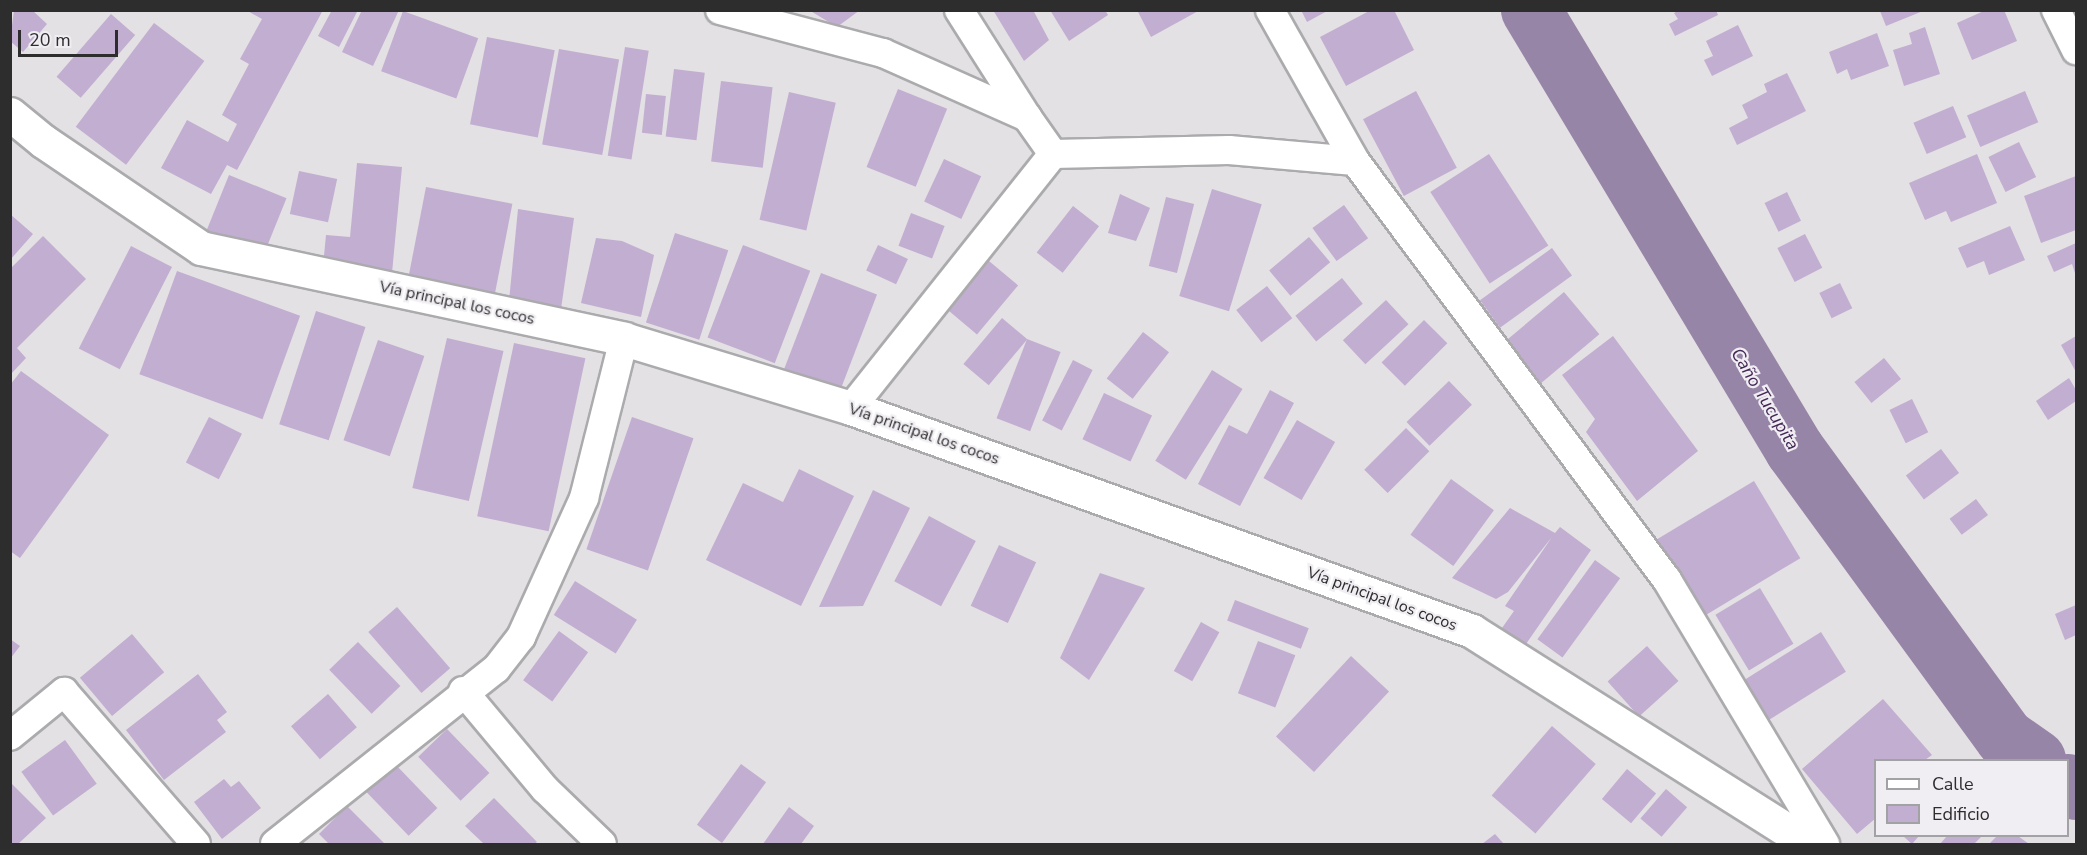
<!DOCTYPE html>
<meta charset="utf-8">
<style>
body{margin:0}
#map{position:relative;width:2087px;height:855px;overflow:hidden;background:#e3e1e4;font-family:"Nunito Sans",sans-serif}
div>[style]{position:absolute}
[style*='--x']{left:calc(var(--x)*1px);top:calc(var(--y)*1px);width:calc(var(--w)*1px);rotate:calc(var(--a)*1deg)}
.river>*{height:60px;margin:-30px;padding:0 30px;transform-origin:30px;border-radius:30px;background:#9785a7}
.building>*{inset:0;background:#c1aed1;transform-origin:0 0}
.roads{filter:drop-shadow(2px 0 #abaaad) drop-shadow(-2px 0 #abaaad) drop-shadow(0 2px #abaaad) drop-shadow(0 -2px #abaaad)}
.minor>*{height:28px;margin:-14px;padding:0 14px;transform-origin:14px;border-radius:14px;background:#fff}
.tertiary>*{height:33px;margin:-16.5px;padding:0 16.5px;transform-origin:16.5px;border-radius:16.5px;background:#fff}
span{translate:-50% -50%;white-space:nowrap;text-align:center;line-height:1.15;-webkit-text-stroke:4.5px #f0eef2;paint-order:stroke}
.street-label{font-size:16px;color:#2e2d2e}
.water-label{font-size:18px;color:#432856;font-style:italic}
.frame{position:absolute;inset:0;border:12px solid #2e2d2e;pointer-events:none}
.legend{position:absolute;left:1874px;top:759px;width:195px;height:78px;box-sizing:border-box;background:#f0eef2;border:2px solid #a2a1a4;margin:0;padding:8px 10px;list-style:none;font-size:18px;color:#2e2d2e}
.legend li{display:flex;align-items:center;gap:12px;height:30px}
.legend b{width:30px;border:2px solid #a2a1a4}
.scale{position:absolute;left:18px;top:30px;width:100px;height:27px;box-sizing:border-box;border:3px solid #2e2d2e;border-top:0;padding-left:8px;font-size:18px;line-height:21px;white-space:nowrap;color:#2e2d2e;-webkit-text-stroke:4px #f0eef2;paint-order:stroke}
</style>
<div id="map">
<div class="river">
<div style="--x:1531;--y:10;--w:513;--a:59.04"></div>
<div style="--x:1795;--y:450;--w:356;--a:53.9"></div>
<div style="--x:2005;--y:738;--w:38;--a:35"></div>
<div style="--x:2068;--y:784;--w:10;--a:37"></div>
</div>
<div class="building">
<div style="clip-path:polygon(14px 10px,32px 10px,47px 24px,23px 52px,10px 41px)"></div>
<div style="clip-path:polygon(246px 10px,323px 10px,237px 170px,227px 165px,211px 194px,161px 168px,187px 120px,228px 142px,237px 124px,222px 115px,249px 64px,240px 59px,262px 19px)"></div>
<div style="clip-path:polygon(332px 10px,358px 10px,339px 47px,318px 36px)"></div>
<div style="clip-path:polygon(362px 10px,399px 10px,373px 66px,342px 52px)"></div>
<div style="clip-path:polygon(809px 10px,860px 10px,837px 27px)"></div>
<div style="clip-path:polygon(993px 10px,1033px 10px,1049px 40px,1024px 61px)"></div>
<div style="clip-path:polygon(1050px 10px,1105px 10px,1108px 15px,1069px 41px)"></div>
<div style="clip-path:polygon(1137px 10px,1200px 10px,1151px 37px)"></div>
<div style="clip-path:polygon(1301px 10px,1329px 10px,1307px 22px)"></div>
<div style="clip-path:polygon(1371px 10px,1394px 10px,1414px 50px,1346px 86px,1320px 37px)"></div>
<div style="clip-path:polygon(1679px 10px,1716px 10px,1718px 15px,1675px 36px,1669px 24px,1678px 19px,1674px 13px)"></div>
<div style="clip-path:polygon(1986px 10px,2004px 10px,2017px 41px,1972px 60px,1957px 23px)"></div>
<div style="left:403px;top:11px;width:80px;height:64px;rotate:20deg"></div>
<div style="clip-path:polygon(1880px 11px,1923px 11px,1886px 26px)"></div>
<div style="left:111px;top:14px;width:32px;height:83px;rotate:41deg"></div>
<div style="left:154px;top:23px;width:63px;height:130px;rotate:37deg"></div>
<div style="clip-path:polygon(1738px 25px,1753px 56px,1712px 76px,1704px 60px,1713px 56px,1706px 41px)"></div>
<div style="clip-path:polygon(1925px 27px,1940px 74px,1904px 86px,1893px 50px,1912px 44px,1909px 33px)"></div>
<div style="clip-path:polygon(1877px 33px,1889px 66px,1851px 80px,1847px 69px,1837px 74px,1829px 52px)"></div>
<div style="left:487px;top:37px;width:69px;height:89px;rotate:11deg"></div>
<div style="left:625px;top:47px;width:24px;height:110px;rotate:9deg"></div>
<div style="left:559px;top:49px;width:61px;height:97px;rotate:10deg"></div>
<div style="left:674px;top:69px;width:31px;height:68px;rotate:7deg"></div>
<div style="clip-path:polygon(1787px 73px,1806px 111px,1737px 145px,1729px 128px,1748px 118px,1742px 105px,1767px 92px,1764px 84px)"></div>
<div style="left:721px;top:81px;width:52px;height:81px;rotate:7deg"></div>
<div style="left:898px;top:89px;width:53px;height:84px;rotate:22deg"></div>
<div style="left:1416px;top:91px;width:87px;height:60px;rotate:62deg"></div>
<div style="left:2025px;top:91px;width:34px;height:63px;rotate:67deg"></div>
<div style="left:789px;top:92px;width:48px;height:131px;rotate:13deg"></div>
<div style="left:646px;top:94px;width:20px;height:39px;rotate:6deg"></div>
<div style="left:1953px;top:106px;width:34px;height:43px;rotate:67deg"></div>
<div style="left:2019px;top:142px;width:39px;height:34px;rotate:64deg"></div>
<div style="left:1489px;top:154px;width:109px;height:70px;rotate:57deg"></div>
<div style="clip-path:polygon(1977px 154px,1997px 203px,1951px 222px,1946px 211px,1925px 220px,1909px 183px)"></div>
<div style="left:944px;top:159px;width:41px;height:47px;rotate:25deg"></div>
<div style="clip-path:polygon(357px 163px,402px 167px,392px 273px,323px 266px,326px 235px,350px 237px)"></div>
<div style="left:299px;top:171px;width:39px;height:44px;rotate:12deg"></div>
<div style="left:229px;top:175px;width:62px;height:62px;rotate:22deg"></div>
<div style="clip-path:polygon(2076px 176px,2076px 230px,2041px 243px,2024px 196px)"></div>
<div style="left:426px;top:187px;width:88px;height:92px;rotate:11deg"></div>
<div style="left:1212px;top:189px;width:52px;height:112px;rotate:17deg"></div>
<div style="left:1787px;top:192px;width:32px;height:25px;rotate:64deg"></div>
<div style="clip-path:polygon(1120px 194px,1150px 208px,1136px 241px,1108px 233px)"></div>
<div style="left:1166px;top:197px;width:29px;height:71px;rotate:14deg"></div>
<div style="left:1344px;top:205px;width:41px;height:39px;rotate:54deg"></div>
<div style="left:1073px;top:206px;width:33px;height:59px;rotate:38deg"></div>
<div style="clip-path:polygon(518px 209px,574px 218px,559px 323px,509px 301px)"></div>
<div style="left:911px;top:213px;width:36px;height:35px;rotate:21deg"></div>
<div style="clip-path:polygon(10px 214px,33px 234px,10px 260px)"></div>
<div style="clip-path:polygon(2010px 226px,2025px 260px,1989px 275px,1984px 261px,1967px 268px,1958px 248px)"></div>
<div style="left:675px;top:233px;width:56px;height:94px;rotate:18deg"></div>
<div style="left:1805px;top:234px;width:38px;height:31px;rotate:63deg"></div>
<div style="clip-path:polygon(43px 236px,86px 279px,17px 348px,26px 358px,10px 375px,10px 269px)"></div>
<div style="left:1309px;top:237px;width:33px;height:52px;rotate:50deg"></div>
<div style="clip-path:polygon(596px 238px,622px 241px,654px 255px,641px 317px,581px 303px)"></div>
<div style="clip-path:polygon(2076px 243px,2076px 276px,2072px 264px,2054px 272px,2047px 256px)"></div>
<div style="left:743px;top:245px;width:72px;height:99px;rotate:21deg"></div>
<div style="left:878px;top:245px;width:33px;height:28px;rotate:25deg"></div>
<div style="left:131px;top:246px;width:46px;height:115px;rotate:27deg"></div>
<div style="left:1552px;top:248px;width:34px;height:89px;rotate:54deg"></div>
<div style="left:989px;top:261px;width:38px;height:64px;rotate:40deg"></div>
<div style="left:177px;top:271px;width:131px;height:110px;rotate:20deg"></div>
<div style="left:821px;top:273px;width:60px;height:106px;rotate:21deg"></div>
<div style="left:1342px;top:278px;width:33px;height:60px;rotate:51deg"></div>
<div style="left:1840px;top:283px;width:28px;height:23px;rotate:64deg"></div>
<div style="left:1267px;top:286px;width:41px;height:39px;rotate:52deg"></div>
<div style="left:1564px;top:292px;width:55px;height:77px;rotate:50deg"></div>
<div style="left:1386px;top:300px;width:33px;height:59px;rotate:47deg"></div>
<div style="left:316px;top:311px;width:52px;height:119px;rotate:18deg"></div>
<div style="left:1002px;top:318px;width:33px;height:60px;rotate:40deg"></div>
<div style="left:1424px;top:320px;width:33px;height:60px;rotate:45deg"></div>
<div style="left:1143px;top:332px;width:33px;height:59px;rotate:38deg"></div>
<div style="clip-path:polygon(1613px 336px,1698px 451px,1637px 501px,1586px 432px,1595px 419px,1562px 375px)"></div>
<div style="clip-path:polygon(2076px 336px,2076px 372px,2061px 345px)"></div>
<div style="left:447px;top:338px;width:58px;height:154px;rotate:13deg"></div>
<div style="left:1027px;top:339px;width:36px;height:85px;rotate:21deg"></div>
<div style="left:378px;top:340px;width:49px;height:106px;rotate:19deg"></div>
<div style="left:514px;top:343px;width:73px;height:177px;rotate:12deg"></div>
<div style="left:1884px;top:358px;width:27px;height:38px;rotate:51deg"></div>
<div style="left:1073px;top:360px;width:22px;height:68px;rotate:27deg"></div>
<div style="left:1212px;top:370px;width:36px;height:107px;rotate:32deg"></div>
<div style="clip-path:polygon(21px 371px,109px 435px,20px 558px,10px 551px,10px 385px)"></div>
<div style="clip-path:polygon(2069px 378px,2076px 390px,2076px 401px,2048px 420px,2036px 401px)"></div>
<div style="left:1449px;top:381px;width:33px;height:59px;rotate:46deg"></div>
<div style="clip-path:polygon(1270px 390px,1294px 403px,1240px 506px,1198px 484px,1229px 425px,1247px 434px)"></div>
<div style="left:1104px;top:393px;width:53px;height:51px;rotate:25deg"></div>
<div style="left:1912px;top:399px;width:37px;height:25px;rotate:64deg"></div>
<div style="left:209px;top:417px;width:37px;height:51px;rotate:27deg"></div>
<div style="left:632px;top:417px;width:65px;height:140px;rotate:19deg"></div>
<div style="left:1297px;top:420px;width:44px;height:67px;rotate:30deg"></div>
<div style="left:1406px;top:428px;width:33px;height:59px;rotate:45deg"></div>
<div style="left:1941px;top:449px;width:30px;height:44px;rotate:53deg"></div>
<div style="clip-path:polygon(799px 469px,854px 496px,801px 606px,706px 560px,743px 483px,783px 502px)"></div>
<div style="left:1451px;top:479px;width:53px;height:69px;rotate:36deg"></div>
<div style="left:1754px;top:481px;width:90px;height:116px;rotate:59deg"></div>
<div style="clip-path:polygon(873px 490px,910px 508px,863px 606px,819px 607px)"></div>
<div style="left:1976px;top:499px;width:20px;height:33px;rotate:53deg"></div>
<div style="clip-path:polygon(1510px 508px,1555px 533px,1560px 527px,1591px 550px,1526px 644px,1502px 628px,1514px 611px,1505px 606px,1552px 537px,1508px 592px,1496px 599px,1452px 578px)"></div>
<div style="left:929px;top:516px;width:53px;height:74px;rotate:28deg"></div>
<div style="left:999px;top:545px;width:41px;height:67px;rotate:25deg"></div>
<div style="left:1595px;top:560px;width:31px;height:98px;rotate:36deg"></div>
<div style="clip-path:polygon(1100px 573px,1145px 588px,1089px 680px,1060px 658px)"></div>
<div style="left:575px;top:581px;width:73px;height:40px;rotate:32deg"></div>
<div style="left:1760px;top:588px;width:65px;height:52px;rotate:59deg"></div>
<div style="left:1235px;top:600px;width:79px;height:22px;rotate:21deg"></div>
<div style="clip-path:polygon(2076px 605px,2076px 635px,2065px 640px,2055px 614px)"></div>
<div style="left:397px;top:607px;width:81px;height:38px;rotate:49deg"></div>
<div style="left:1201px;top:622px;width:21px;height:56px;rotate:29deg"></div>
<div style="left:559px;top:631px;width:36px;height:61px;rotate:36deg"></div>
<div style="left:1821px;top:632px;width:47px;height:97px;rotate:58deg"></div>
<div style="left:132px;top:634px;width:50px;height:68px;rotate:50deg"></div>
<div style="clip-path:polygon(10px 639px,20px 646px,10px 659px)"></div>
<div style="left:1258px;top:641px;width:40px;height:56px;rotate:21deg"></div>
<div style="left:358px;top:642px;width:61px;height:40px;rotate:46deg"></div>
<div style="left:1647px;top:646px;width:47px;height:53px;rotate:48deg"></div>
<div style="left:1351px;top:656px;width:52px;height:110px;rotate:43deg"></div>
<div style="clip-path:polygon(198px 674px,227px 712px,217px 720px,226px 732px,164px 780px,126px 730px)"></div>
<div style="left:328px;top:694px;width:44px;height:49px;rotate:49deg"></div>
<div style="clip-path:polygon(1883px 699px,1932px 755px,1925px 760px,1876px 760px,1876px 818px,1857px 834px,1802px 769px)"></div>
<div style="left:1552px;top:726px;width:58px;height:92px;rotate:41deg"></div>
<div style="left:447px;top:729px;width:61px;height:40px;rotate:46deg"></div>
<div style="left:65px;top:740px;width:54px;height:54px;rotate:54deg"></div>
<div style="left:395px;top:764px;width:61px;height:40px;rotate:46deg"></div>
<div style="left:741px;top:764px;width:31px;height:75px;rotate:36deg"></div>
<div style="left:1627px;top:769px;width:38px;height:39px;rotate:40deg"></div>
<div style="clip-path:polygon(224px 779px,231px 787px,239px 781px,261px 808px,222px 839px,194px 802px)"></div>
<div style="clip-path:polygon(10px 782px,46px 818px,18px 844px,10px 844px)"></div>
<div style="left:1666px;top:789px;width:28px;height:39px;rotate:41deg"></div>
<div style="clip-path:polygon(494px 798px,537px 842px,534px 844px,484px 844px,465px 826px)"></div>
<div style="clip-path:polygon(347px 806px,385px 844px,329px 844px,319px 834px)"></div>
<div style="clip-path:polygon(789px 807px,814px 826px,801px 844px,763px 844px)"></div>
<div style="clip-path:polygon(1495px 834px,1504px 844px,1482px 844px)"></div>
<div style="clip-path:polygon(1903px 836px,1919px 836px,1912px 844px)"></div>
<div style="clip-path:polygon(1947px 836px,1982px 836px,1974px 844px,1940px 844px)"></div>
<div style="clip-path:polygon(1997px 836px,2018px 836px,2029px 844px,1989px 844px)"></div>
</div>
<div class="roads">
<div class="minor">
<div style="--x:720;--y:10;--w:169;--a:14.8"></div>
<div style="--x:883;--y:53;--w:158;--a:24"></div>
<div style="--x:1027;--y:117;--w:45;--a:54.9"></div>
<div style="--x:1053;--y:154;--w:176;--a:-1.3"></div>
<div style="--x:1229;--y:150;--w:126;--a:5"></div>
<div style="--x:959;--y:10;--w:127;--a:57.6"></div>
<div style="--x:1270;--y:10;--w:173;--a:60.6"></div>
<div style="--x:1355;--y:161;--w:522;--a:53.33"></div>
<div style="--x:1667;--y:580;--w:308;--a:59.1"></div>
<div style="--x:2056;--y:10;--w:45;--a:63.4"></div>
<div style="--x:851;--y:408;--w:325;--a:-51.5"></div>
<div style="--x:463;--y:691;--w:128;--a:50.1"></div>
<div style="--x:545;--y:789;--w:79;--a:44"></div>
<div style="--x:10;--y:736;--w:70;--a:-39.2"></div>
<div style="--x:64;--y:692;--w:201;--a:49"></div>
<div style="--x:275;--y:844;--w:282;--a:-38.4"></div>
<div style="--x:496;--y:669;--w:41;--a:-52"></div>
<div style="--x:521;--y:637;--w:153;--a:-65.6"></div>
<div style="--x:584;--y:498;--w:164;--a:-75.9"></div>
</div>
<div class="tertiary">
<div style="--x:10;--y:114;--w:43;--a:39.3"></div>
<div style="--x:43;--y:141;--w:191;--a:34.1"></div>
<div style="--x:201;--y:248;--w:433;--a:12.1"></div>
<div style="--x:624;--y:339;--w:237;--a:16.9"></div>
<div style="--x:851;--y:408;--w:660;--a:19.75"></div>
<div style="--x:1472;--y:631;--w:399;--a:32.3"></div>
</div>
</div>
<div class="street-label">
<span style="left:457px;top:303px;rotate:12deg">Vía principal los cocos</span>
<span style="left:924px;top:434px;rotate:19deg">Vía principal los cocos</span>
<span style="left:1382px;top:599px;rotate:20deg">Vía principal los cocos</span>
</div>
<div class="water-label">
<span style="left:1765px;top:399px;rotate:59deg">Caño Tucupita</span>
</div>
<div class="frame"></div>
<ul class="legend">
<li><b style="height:8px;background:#fff"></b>Calle</li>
<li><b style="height:16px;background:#c1aed1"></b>Edificio</li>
</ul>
<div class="scale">20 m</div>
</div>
